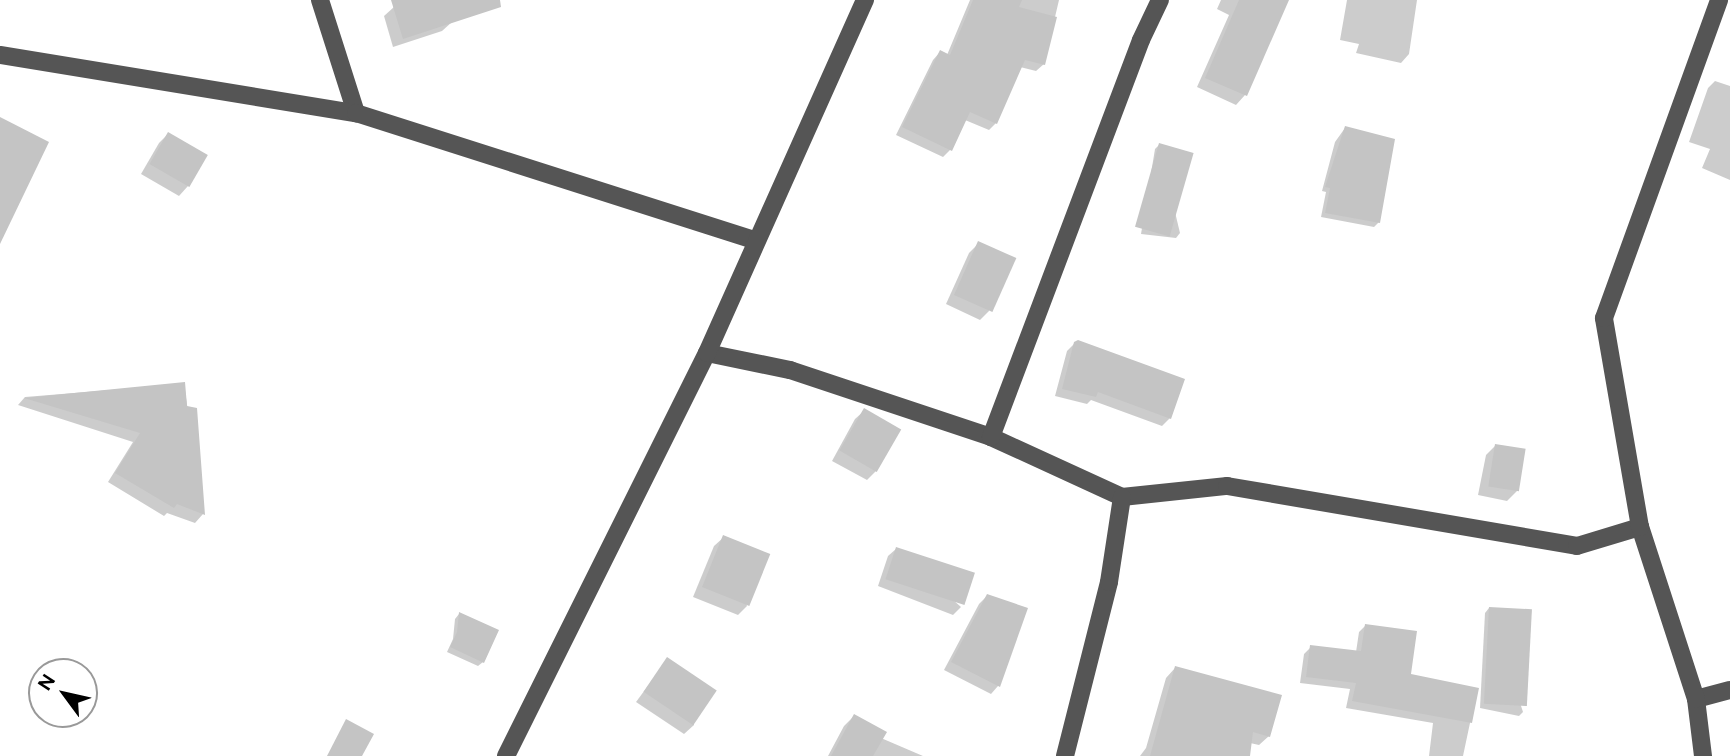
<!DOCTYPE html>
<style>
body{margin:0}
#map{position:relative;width:1730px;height:756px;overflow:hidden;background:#fff;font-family:Figtree,sans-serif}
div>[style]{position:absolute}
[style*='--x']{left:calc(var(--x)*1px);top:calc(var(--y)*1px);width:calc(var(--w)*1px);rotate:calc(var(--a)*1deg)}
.shadow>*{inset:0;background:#0003}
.building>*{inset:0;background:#c4c4c4;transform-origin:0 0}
.minor>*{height:18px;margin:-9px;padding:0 9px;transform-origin:9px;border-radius:9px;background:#555}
span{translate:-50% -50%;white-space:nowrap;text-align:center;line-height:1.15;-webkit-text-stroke:7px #fff;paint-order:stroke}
.north{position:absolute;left:28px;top:658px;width:70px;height:70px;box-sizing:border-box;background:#fff;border:2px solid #999;border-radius:50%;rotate:303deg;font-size:19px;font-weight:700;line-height:28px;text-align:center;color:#000}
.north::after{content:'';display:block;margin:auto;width:24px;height:32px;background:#000;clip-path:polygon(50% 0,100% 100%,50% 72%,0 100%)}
</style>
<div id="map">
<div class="shadow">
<div style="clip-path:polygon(414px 0,444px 0,452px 22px,442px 31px,393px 47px,384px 16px,394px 7px)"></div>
<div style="clip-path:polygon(970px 0,1059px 0,1044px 64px,1036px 71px,1020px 67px,996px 123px,989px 130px,965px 120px,950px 150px,943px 157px,896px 135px,933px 60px,940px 52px,947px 55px)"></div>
<div style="clip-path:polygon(1221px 0,1287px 0,1245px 95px,1236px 105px,1197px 87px,1229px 15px,1217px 9px)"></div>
<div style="clip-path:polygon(1347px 0,1417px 0,1409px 54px,1401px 63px,1356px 53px,1359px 44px,1340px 40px)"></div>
<div style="clip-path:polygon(1715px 81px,1730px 86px,1730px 180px,1702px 168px,1710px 149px,1689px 142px,1708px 88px)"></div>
<div style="clip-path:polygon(1345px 128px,1379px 222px,1374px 227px,1321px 217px,1326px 192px,1322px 191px,1335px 142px)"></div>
<div style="clip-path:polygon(168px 134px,206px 155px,188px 186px,179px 196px,141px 174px,159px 143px)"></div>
<div style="clip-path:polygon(1159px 145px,1180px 233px,1176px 238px,1141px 234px,1155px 149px)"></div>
<div style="clip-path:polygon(979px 243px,989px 311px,980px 320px,946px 304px,969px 253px)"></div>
<div style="clip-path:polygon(1075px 343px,1170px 418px,1162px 426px,1091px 400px,1087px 404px,1055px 396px,1067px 351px)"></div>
<div style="clip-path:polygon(184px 384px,203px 514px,195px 523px,167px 513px,164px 516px,108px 482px,133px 442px,18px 405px,25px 397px)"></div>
<div style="clip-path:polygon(865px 410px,876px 471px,867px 480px,832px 461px,855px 419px)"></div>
<div style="clip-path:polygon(1495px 446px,1517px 491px,1507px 501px,1478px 495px,1486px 455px)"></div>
<div style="clip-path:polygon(724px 537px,747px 606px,738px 615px,693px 597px,714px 546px)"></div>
<div style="clip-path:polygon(896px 549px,961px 607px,953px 615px,878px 586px,888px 556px)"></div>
<div style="clip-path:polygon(987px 596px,1026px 609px,998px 686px,991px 694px,944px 670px,979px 604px)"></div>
<div style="clip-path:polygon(1489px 608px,1523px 712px,1519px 716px,1480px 708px,1485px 613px)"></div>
<div style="clip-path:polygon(459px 614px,483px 662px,478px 666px,447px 652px,453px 639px,455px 619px)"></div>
<div style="clip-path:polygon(1366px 625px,1409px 675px,1477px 690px,1463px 756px,1429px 756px,1433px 723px,1346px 708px,1350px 689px,1300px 683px,1304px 654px,1311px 647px,1356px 652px,1359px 632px)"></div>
<div style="clip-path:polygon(667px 660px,694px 725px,684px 734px,636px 702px)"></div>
<div style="clip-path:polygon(1175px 668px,1269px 736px,1259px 745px,1250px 743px,1248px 756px,1140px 756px,1146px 748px,1166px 678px)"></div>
<div style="clip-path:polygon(854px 716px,881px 738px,923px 756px,828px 756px,844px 726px)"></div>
</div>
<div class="building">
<div style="clip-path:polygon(391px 0,500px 0,501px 7px,403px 39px)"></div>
<div style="clip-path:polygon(973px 0,1022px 0,1019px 7px,1057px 17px,1045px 65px,1025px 60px,997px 124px,970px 112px,952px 151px,902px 127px,940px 50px,950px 55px)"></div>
<div style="clip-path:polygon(1239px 0,1289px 0,1247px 96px,1205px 78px)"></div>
<div style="clip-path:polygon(0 117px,49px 142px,0 244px)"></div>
<div style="clip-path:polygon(1345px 126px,1395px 139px,1380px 223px,1325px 213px,1330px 188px,1325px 187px)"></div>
<div style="left:168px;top:132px;width:46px;height:37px;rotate:30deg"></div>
<div style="left:1159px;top:143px;width:36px;height:87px;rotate:16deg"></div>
<div style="left:978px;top:241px;width:42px;height:59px;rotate:24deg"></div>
<div style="clip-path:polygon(1078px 340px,1185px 379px,1171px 419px,1098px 392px,1096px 397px,1062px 389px,1074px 342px)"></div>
<div style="clip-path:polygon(185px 382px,187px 406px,197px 408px,205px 515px,177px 504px,174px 508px,115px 473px,140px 433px,24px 398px)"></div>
<div style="left:864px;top:408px;width:43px;height:49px;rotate:30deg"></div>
<div style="left:1495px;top:444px;width:31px;height:43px;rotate:9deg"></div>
<div style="left:723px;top:535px;width:51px;height:56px;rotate:22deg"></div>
<div style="left:896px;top:547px;width:83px;height:34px;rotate:18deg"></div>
<div style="clip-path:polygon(987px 594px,1028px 608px,1000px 687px,951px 662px)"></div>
<div style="left:1489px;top:607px;width:43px;height:97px;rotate:3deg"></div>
<div style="clip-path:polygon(459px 612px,499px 630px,484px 663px,450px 647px,457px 632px)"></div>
<div style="clip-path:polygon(1365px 624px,1417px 631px,1411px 674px,1479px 688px,1472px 723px,1352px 701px,1356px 683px,1306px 677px,1310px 645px,1361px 651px)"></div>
<div style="left:667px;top:657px;width:60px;height:42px;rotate:34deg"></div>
<div style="clip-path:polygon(1175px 666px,1282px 695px,1270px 737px,1253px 732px,1250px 756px,1150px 756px)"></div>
<div style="clip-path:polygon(854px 714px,887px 732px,873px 756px,831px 756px)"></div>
<div style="clip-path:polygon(346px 719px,374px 734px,362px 756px,327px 756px)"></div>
</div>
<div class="minor">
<div style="--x:320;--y:0;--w:119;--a:72.3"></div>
<div style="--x:0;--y:55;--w:361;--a:9.3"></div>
<div style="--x:356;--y:113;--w:419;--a:17.7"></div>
<div style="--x:707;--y:353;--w:85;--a:11.6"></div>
<div style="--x:790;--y:370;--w:212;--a:18.4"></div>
<div style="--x:991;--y:437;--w:144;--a:24.6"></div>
<div style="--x:1122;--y:497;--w:106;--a:-6"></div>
<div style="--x:1227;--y:486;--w:355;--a:9.7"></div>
<div style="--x:1577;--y:546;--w:66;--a:-16.8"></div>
<div style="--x:991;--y:437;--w:424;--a:-69.3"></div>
<div style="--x:1141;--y:40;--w:44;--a:-64.6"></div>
<div style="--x:1696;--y:699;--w:35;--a:-15"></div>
<div style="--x:506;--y:756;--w:450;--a:-63.5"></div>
<div style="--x:707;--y:353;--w:387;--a:-65.9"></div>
<div style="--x:1065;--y:756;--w:179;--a:-75.8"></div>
<div style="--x:1109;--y:582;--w:86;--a:-81.3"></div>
<div style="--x:1703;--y:756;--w:57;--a:-97"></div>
<div style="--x:1696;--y:699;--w:181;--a:-108"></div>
<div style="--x:1640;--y:527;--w:212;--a:-99.8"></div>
<div style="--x:1604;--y:318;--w:338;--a:-70.1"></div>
</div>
<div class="north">N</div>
</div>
